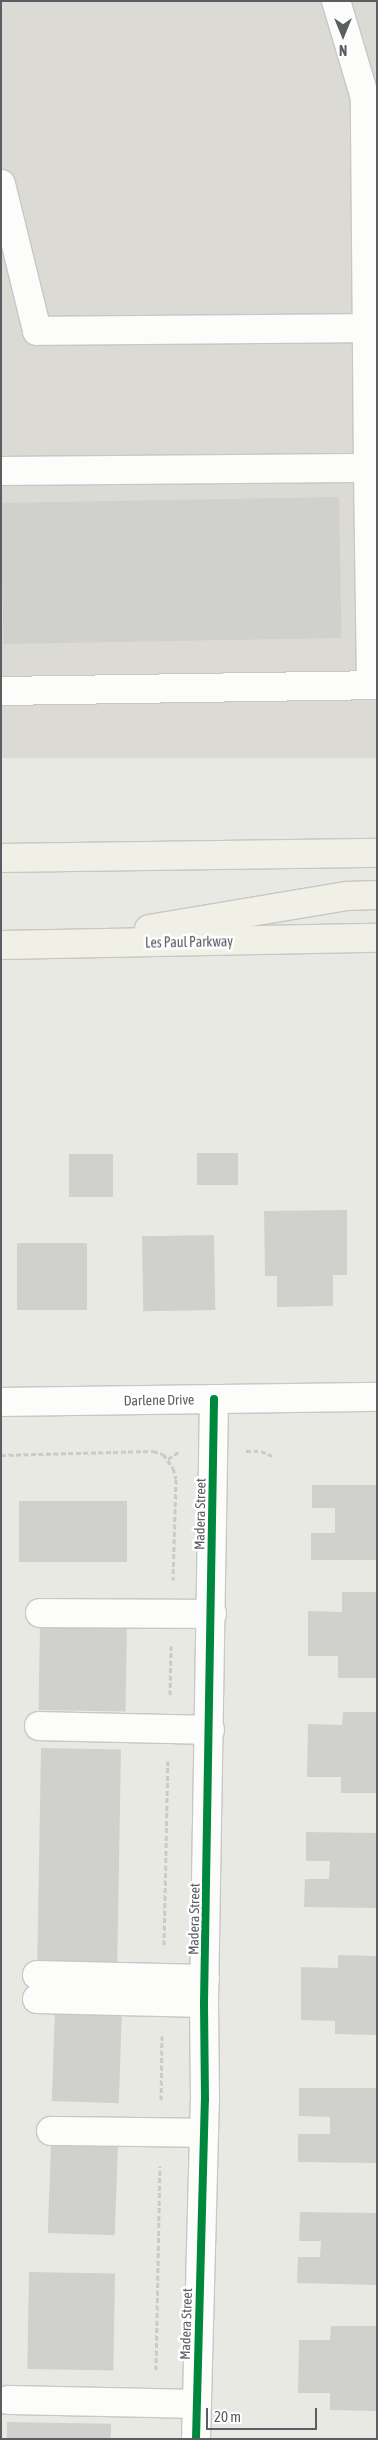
<!DOCTYPE html>
<style>
body{margin:0}
#map{position:relative;width:378px;height:2440px;overflow:hidden;background:#e9e9e4;font-family:"Asap Condensed",sans-serif}
div>[style]{position:absolute}
[style*='--x']{left:calc(var(--x)*1px);top:calc(var(--y)*1px);width:calc(var(--w)*1px);rotate:calc(var(--a)*1deg)}
.industrial>*{inset:0;background:#dbdad5;transform-origin:0 0}
.building>*{inset:0;background:#d0d0cd;transform-origin:0 0}
.path>*{height:3px;margin-top:-1.5px;transform-origin:0;background:repeating-linear-gradient(90deg,#c7cbc9 0 5px,transparent 0 7.5px)}
.roads{filter:drop-shadow(1px 0 #c6c7c6) drop-shadow(-1px 0 #c6c7c6) drop-shadow(0 1px #c6c7c6) drop-shadow(0 -1px #c6c7c6)}
.minor>*{height:28px;margin:-14px;padding:0 14px;transform-origin:14px;border-radius:14px;background:#fcfcfb}
.major>*{height:28px;margin:-14px;padding:0 14px;transform-origin:14px;border-radius:14px;background:#f1f0e7}
.cycleway>*{height:8px;margin:-4px;padding:0 4px;transform-origin:4px;border-radius:4px;background:#00873e}
span{translate:-50% -50%;white-space:nowrap;text-align:center;line-height:1.15;-webkit-text-stroke:5px #fff;paint-order:stroke}
.street-label{font-size:14px;color:#5a5d62}
.frame{position:absolute;inset:0;border:2px solid #5a5d62;pointer-events:none}
.north{position:absolute;left:318px;top:10px;width:50px;height:50px;-webkit-text-stroke:4px #fff;paint-order:stroke;rotate:180deg;font-size:14px;font-weight:700;line-height:20px;text-align:center;color:#5a5d62}
.north::after{content:'';display:block;margin:auto;width:18px;height:22px;background:#5a5d62;clip-path:polygon(50% 0,100% 100%,50% 72%,0 100%)}
.scale{position:absolute;left:206px;top:2408px;width:111px;height:22px;box-sizing:border-box;border:2px solid #5a5d62;border-top:0;padding-left:6px;font-size:15px;line-height:18px;white-space:nowrap;color:#5a5d62;-webkit-text-stroke:4px #fff;paint-order:stroke}
</style>
<div id="map">
<div class="industrial">
<div style="left:1px;top:1px;width:376px;height:757px"></div>
</div>
<div class="building">
<div style="left:339px;top:497px;width:141px;height:338px;rotate:89deg"></div>
<div style="left:238px;top:1153px;width:32px;height:41px;rotate:90deg"></div>
<div style="left:113px;top:1154px;width:43px;height:44px;rotate:90deg"></div>
<div style="clip-path:polygon(347px 1210px,347px 1275px,333px 1275px,333px 1306px,277px 1307px,277px 1276px,265px 1276px,264px 1211px)"></div>
<div style="left:214px;top:1235px;width:75px;height:72px;rotate:89deg"></div>
<div style="left:17px;top:1243px;width:70px;height:67px"></div>
<div style="clip-path:polygon(312px 1485px,377px 1485px,377px 1560px,311px 1560px,311px 1533px,335px 1533px,335px 1508px,312px 1508px)"></div>
<div style="left:19px;top:1501px;width:108px;height:61px"></div>
<div style="clip-path:polygon(342px 1592px,377px 1592px,377px 1678px,338px 1678px,338px 1656px,308px 1656px,308px 1611px,342px 1612px)"></div>
<div style="left:40px;top:1624px;width:87px;height:86px;rotate:1deg"></div>
<div style="clip-path:polygon(343px 1712px,377px 1712px,377px 1793px,341px 1793px,341px 1777px,307px 1777px,308px 1724px,342px 1725px)"></div>
<div style="left:41px;top:1748px;width:80px;height:214px;rotate:1deg"></div>
<div style="clip-path:polygon(306px 1832px,377px 1833px,377px 1908px,304px 1907px,305px 1879px,329px 1879px,330px 1861px,306px 1861px)"></div>
<div style="clip-path:polygon(338px 1955px,377px 1956px,377px 2035px,335px 2034px,335px 2021px,301px 2020px,301px 1967px,338px 1968px)"></div>
<div style="left:55px;top:2009px;width:67px;height:92px;rotate:2deg"></div>
<div style="clip-path:polygon(299px 2088px,377px 2088px,377px 2163px,298px 2162px,298px 2134px,330px 2134px,330px 2117px,299px 2116px)"></div>
<div style="left:51px;top:2142px;width:67px;height:91px;rotate:2deg"></div>
<div style="clip-path:polygon(300px 2212px,377px 2213px,377px 2285px,297px 2283px,298px 2257px,320px 2257px,321px 2241px,299px 2241px)"></div>
<div style="left:29px;top:2272px;width:86px;height:97px;rotate:1deg"></div>
<div style="clip-path:polygon(331px 2326px,377px 2326px,377px 2411px,330px 2410px,330px 2393px,298px 2393px,299px 2340px,330px 2340px)"></div>
<div style="left:7px;top:2422px;width:104px;height:17px;rotate:1deg"></div>
</div>
<div class="path">
<div style="--x:246;--y:1451;--w:15;--a:0"></div>
<div style="--x:261;--y:1451;--w:12;--a:24"></div>
<div style="--x:1;--y:1455;--w:152;--a:-1.5"></div>
<div style="--x:153;--y:1451;--w:10;--a:17"></div>
<div style="--x:163;--y:1454;--w:17;--a:54"></div>
<div style="--x:173;--y:1468;--w:11;--a:75"></div>
<div style="--x:176;--y:1479;--w:101;--a:91.7"></div>
<div style="--x:168;--y:1459;--w:14;--a:-34"></div>
<div style="--x:170;--y:1695;--w:49;--a:-88.8"></div>
<div style="--x:164;--y:1945;--w:184;--a:-88.8"></div>
<div style="--x:161;--y:2100;--w:64;--a:-89.1"></div>
<div style="--x:156;--y:2370;--w:204;--a:-88.9"></div>
</div>
<div class="roads">
<div class="minor">
<div style="--x:1;--y:184;--w:151;--a:76.2"></div>
<div style="--x:37;--y:331;--w:330;--a:-0.5"></div>
<div style="--x:1;--y:471;--w:367;--a:-0.5"></div>
<div style="--x:368;--y:468;--w:370;--a:-90.5"></div>
<div style="--x:365;--y:98;--w:101;--a:-106.6"></div>
<div style="--x:371;--y:685;--w:217;--a:-90.8"></div>
<div style="--x:368;--y:468;--w:9;--a:0"></div>
<div style="--x:1;--y:691;--w:376;--a:-0.9"></div>
<div style="--x:1;--y:1402;--w:376;--a:-0.8"></div>
<div style="--x:40;--y:1613;--w:172;--a:0.3"></div>
<div style="--x:39;--y:1726;--w:171;--a:1.3"></div>
<div style="--x:37;--y:1975;--w:168;--a:1.4"></div>
<div style="--x:37;--y:1999;--w:167;--a:1.4"></div>
<div style="--x:51;--y:2131;--w:153;--a:0.7"></div>
<div style="--x:8;--y:2400;--w:189;--a:1.2"></div>
<div style="--x:196;--y:2439;--w:339;--a:-88.5"></div>
<div style="--x:205;--y:2100;--w:97;--a:-90.6"></div>
<div style="--x:204;--y:2003;--w:604;--a:-89.05"></div>
</div>
<div class="major">
<div style="--x:1;--y:858;--w:376;--a:-0.8"></div>
<div style="--x:149;--y:929;--w:201;--a:-9.5"></div>
<div style="--x:347;--y:896;--w:30;--a:-2"></div>
<div style="--x:1;--y:945;--w:376;--a:-1.1"></div>
</div>
</div>
<div class="cycleway">
<div style="--x:196;--y:2439;--w:339;--a:-88.5"></div>
<div style="--x:205;--y:2100;--w:97;--a:-90.6"></div>
<div style="--x:204;--y:2003;--w:604;--a:-89.05"></div>
</div>
<div class="street-label">
<span style="left:189px;top:942px;rotate:-1deg">Les Paul Parkway</span>
<span style="left:159px;top:1400px;rotate:-1deg">Darlene Drive</span>
<span style="left:200px;top:1514px;rotate:-89deg">Madera Street</span>
<span style="left:194px;top:1919px;rotate:-89deg">Madera Street</span>
<span style="left:186px;top:2324px;rotate:-88deg">Madera Street</span>
</div>
<div class="frame"></div>
<div class="north">N</div>
<div class="scale">20 m</div>
</div>
